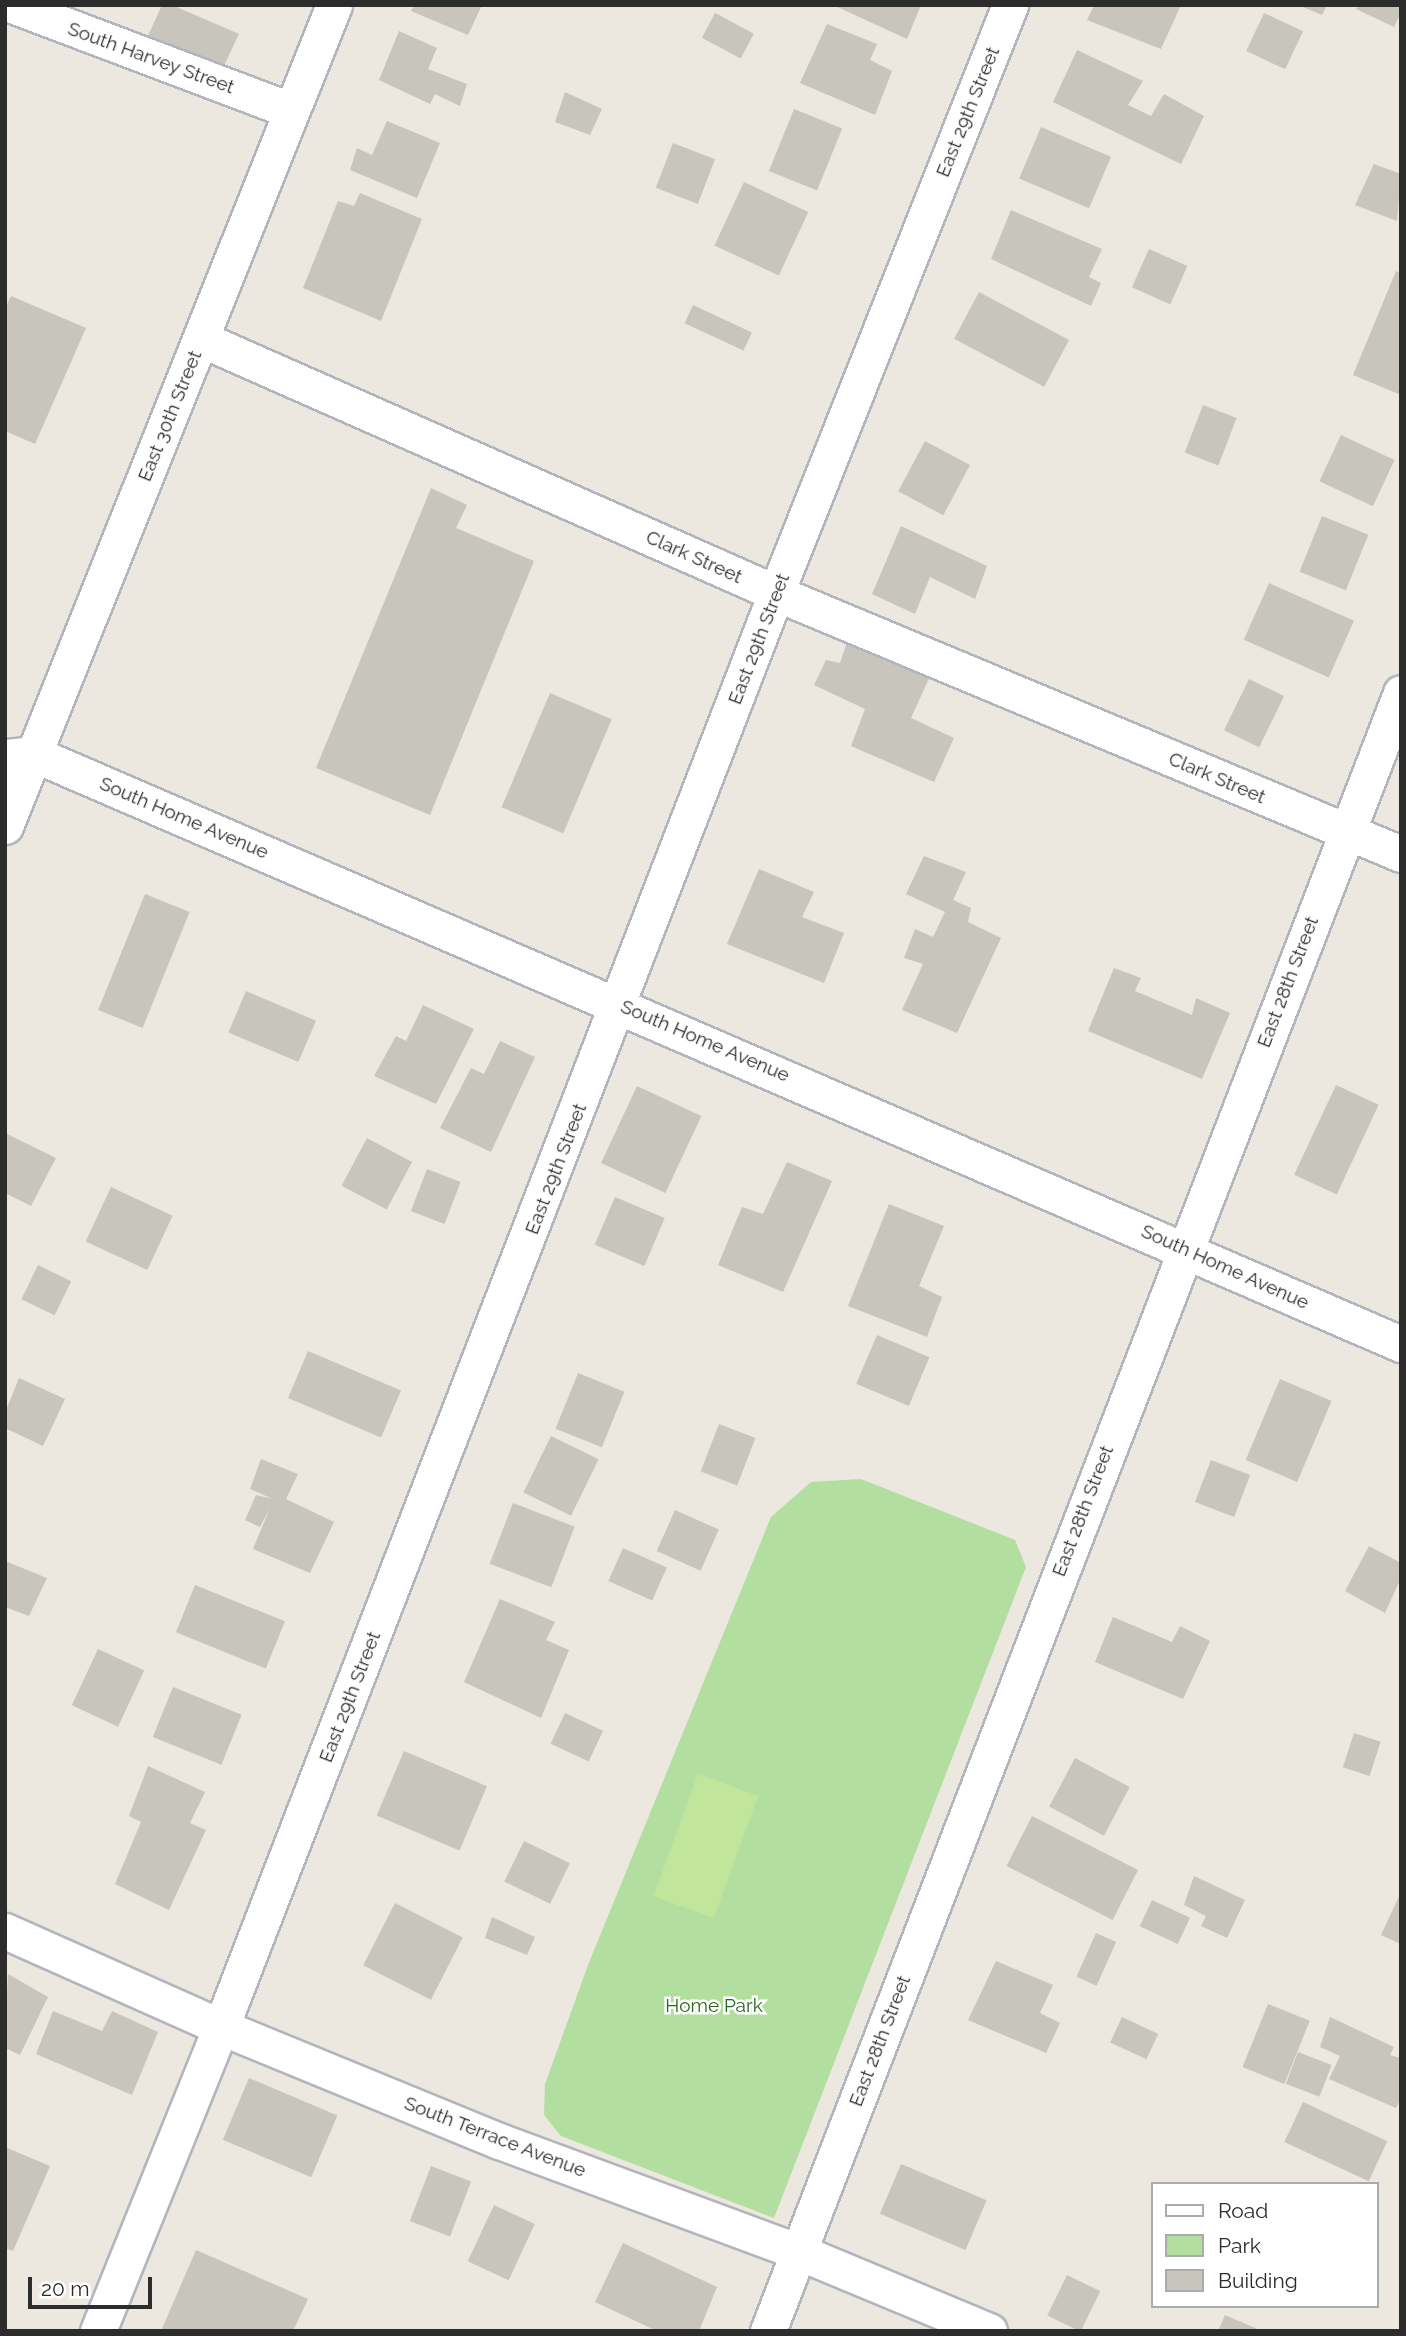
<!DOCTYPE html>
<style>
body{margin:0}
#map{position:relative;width:1406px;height:2336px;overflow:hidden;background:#ece7df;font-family:Raleway,sans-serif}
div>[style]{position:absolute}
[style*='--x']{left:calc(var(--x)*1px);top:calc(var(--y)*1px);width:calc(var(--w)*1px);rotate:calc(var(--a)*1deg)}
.green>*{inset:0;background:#b2dfa0}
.pitch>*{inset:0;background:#c2e59c;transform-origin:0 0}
.building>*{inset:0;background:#c8c5bd;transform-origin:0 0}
.roads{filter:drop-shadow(2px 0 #b2b4be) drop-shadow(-2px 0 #b2b4be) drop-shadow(0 2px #b2b4be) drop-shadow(0 -2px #b2b4be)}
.minor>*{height:35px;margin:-17.5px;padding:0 17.5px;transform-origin:17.5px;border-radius:17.5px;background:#fff}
span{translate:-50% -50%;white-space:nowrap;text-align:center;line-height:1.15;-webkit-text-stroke:5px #fff;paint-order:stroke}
.street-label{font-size:19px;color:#2c2c2c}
.park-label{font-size:19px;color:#2a6520}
.frame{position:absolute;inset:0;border:7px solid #2c2c2c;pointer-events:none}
.legend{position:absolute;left:1151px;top:2182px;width:228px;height:126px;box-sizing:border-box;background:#fff;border:2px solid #ababab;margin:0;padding:9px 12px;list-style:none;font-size:21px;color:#2c2c2c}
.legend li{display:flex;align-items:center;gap:14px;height:35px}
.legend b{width:35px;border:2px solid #ababab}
.scale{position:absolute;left:28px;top:2277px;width:124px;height:32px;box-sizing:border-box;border:4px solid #2c2c2c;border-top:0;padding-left:9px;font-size:21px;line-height:24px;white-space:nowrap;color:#2c2c2c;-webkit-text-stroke:5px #fff;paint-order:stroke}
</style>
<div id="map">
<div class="green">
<div style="clip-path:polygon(861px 1479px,1015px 1540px,1026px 1567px,774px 2218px,561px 2136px,544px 2115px,545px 2084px,588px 1965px,771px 1517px,811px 1482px)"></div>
</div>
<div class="pitch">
<div style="left:698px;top:1774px;width:64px;height:130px;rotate:20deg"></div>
</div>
<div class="building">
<div style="clip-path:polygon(162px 5px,172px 5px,239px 34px,221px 72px,146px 40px)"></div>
<div style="clip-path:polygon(414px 5px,482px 5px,468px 35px,411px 11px)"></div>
<div style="clip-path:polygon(833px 5px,921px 5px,907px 39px)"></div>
<div style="clip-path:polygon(1094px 5px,1181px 5px,1161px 49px,1087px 20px)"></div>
<div style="clip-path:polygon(1298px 5px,1327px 5px,1322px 15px)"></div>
<div style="clip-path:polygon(1358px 5px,1401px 5px,1401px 13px,1394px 27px,1356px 9px)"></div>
<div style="left:715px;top:13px;width:44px;height:28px;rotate:28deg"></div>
<div style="left:1264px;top:13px;width:43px;height:42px;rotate:25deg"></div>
<div style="clip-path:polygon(827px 24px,877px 44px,870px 60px,892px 71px,875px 115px,800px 83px)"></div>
<div style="clip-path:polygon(399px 31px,437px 48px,428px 69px,467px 84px,460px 106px,435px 94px,430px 104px,379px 80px)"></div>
<div style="clip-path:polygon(1077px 50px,1143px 81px,1128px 105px,1151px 116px,1164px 94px,1204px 116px,1181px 164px,1053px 102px)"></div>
<div style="clip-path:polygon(565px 92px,602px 109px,590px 135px,555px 122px)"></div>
<div style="left:794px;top:109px;width:52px;height:67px;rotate:22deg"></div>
<div style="clip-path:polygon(387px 121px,440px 143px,417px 198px,350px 170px,357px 148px,372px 155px)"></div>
<div style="left:1041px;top:127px;width:76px;height:56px;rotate:23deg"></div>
<div style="left:673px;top:143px;width:45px;height:48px;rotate:21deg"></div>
<div style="clip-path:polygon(1374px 164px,1401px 174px,1397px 221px,1355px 205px)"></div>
<div style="left:744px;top:182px;width:71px;height:70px;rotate:25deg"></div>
<div style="clip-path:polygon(360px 193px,422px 219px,381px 321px,303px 288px,338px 201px,354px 206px)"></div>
<div style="clip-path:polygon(1011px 210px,1102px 249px,1089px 277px,1101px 283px,1091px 306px,991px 259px)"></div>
<div style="left:1149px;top:249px;width:42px;height:42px;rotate:24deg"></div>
<div style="clip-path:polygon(1396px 271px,1401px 273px,1401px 395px,1353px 375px)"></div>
<div style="left:979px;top:292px;width:102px;height:53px;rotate:28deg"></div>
<div style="clip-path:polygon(11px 296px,86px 328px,35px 444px,5px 431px,5px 309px)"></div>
<div style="left:693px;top:305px;width:65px;height:20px;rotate:25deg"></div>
<div style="left:1203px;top:405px;width:36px;height:51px;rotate:21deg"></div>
<div style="left:1341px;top:435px;width:59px;height:51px;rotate:25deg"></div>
<div style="left:925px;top:441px;width:51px;height:57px;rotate:28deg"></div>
<div style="clip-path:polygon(431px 488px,467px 505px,456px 528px,534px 561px,430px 815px,316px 768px)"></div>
<div style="left:1322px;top:516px;width:50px;height:60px;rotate:22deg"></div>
<div style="clip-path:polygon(901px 526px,987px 566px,975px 599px,930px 577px,915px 614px,872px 594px)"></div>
<div style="left:1269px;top:583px;width:93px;height:62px;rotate:24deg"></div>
<div style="clip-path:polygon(848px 639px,931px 674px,911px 718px,954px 738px,934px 782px,851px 746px,865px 709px,814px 685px,826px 660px,840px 663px)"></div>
<div style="left:1249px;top:679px;width:39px;height:57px;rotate:26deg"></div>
<div style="left:550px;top:693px;width:67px;height:124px;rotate:23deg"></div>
<div style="clip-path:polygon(924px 856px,966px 872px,953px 900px,971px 908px,968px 922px,1001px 938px,957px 1033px,902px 1010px,923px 964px,904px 958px,915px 929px,933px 937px,945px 912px,906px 894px)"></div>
<div style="clip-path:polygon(759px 869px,814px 892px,802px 917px,844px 933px,824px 983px,727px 944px)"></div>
<div style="left:145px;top:894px;width:48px;height:125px;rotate:22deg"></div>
<div style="clip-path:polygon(1114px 968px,1141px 978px,1135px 991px,1192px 1015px,1196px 998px,1230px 1013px,1202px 1079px,1088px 1031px)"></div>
<div style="left:246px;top:991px;width:76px;height:45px;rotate:23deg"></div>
<div style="clip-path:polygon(423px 1005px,474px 1029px,436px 1104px,374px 1076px,396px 1036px,406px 1041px)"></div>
<div style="clip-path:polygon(500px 1041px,535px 1057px,491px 1152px,440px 1128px,471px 1068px,484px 1074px)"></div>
<div style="left:1336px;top:1085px;width:47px;height:99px;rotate:25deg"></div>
<div style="left:637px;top:1086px;width:71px;height:85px;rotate:25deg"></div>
<div style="clip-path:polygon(5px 1133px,56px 1158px,31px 1206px,5px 1193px)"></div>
<div style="left:367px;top:1138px;width:51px;height:54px;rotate:28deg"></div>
<div style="clip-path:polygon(787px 1162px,832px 1181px,783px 1292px,718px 1265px,742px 1207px,763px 1214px)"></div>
<div style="left:427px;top:1169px;width:36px;height:45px;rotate:21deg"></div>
<div style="left:111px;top:1187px;width:68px;height:60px;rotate:25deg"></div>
<div style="left:615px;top:1197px;width:54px;height:52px;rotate:23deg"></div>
<div style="clip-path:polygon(889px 1204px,944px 1226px,919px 1286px,942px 1297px,927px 1337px,848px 1306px)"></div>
<div style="left:38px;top:1265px;width:37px;height:38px;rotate:26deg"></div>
<div style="left:877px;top:1335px;width:57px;height:53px;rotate:23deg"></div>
<div style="left:308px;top:1351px;width:101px;height:51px;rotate:23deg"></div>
<div style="left:578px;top:1373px;width:50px;height:60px;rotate:22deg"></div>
<div style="clip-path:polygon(19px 1378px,65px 1399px,43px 1446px,5px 1428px,5px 1413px)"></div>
<div style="left:1280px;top:1379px;width:56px;height:88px;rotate:23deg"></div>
<div style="left:719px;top:1424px;width:39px;height:51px;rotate:21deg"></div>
<div style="left:551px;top:1436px;width:53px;height:63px;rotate:26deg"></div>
<div style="clip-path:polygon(261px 1459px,298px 1474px,286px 1499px,334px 1522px,310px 1573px,253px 1549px,270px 1508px,260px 1527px,245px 1520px,256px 1495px,273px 1499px,250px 1489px)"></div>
<div style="left:1211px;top:1460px;width:42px;height:45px;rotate:21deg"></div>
<div style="left:513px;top:1503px;width:66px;height:65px;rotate:21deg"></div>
<div style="left:675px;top:1510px;width:48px;height:45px;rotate:24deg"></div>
<div style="clip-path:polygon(1369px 1546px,1401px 1563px,1401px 1578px,1385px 1613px,1345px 1591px)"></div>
<div style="left:623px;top:1548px;width:48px;height:36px;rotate:24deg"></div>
<div style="clip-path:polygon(5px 1561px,47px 1578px,29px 1616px,5px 1607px)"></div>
<div style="left:195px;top:1585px;width:97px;height:51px;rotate:22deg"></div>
<div style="clip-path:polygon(500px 1599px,555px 1622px,546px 1640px,569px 1650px,541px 1718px,464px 1682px)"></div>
<div style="clip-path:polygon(1113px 1617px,1172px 1642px,1180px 1626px,1210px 1641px,1183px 1699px,1095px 1662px)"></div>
<div style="left:98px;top:1649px;width:51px;height:62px;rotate:25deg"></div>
<div style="left:173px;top:1687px;width:74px;height:54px;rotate:22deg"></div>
<div style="left:565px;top:1713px;width:42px;height:34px;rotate:25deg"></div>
<div style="left:1354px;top:1733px;width:28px;height:36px;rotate:18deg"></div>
<div style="left:404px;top:1751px;width:90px;height:70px;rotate:23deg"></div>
<div style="left:1075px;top:1758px;width:62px;height:55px;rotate:28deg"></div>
<div style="clip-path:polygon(148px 1766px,205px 1792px,190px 1823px,206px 1830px,169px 1910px,115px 1884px,141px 1822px,129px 1816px)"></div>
<div style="left:1032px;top:1816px;width:119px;height:56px;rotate:27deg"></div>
<div style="left:524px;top:1841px;width:51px;height:45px;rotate:26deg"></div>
<div style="clip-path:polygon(1194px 1876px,1245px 1900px,1227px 1938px,1201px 1926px,1206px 1916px,1184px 1905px)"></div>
<div style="clip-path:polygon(1401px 1892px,1401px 1944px,1381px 1935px)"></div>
<div style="left:1152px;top:1900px;width:42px;height:29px;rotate:25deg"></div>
<div style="left:395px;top:1903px;width:76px;height:70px;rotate:27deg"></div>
<div style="clip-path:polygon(492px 1917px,535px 1937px,527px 1955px,485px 1938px)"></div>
<div style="left:1096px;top:1933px;width:22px;height:48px;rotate:24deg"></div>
<div style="clip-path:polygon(996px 1961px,1053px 1985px,1040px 2013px,1060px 2023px,1046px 2053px,968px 2020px)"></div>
<div style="clip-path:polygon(8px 1974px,48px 1997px,20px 2055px,5px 2048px)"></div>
<div style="left:1268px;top:2004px;width:45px;height:68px;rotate:22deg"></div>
<div style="clip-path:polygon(53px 2011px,102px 2031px,112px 2011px,158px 2032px,132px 2095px,36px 2054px)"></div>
<div style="left:1122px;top:2017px;width:40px;height:28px;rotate:25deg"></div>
<div style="clip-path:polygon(1330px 2017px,1394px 2047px,1390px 2055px,1401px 2058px,1401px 2098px,1396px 2108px,1329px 2079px,1340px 2056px,1320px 2047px)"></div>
<div style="left:1298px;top:2052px;width:36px;height:34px;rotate:21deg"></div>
<div style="left:249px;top:2078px;width:96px;height:67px;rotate:23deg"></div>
<div style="left:1303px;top:2102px;width:93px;height:44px;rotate:25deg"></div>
<div style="clip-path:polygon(5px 2147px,50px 2166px,13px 2251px,5px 2248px)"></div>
<div style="left:901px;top:2164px;width:93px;height:54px;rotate:23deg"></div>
<div style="left:431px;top:2166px;width:43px;height:59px;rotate:21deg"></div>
<div style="left:494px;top:2205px;width:45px;height:62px;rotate:25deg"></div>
<div style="clip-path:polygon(623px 2243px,717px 2287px,699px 2331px,657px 2331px,595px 2302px)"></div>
<div style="clip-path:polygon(196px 2250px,308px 2299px,293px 2331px,161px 2331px)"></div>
<div style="left:1067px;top:2275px;width:37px;height:45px;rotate:26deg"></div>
<div style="clip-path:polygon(1225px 2315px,1262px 2331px,1218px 2331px)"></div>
</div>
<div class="roads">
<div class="minor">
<div style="--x:12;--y:5;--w:299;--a:20.7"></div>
<div style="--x:201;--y:339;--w:629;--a:23.83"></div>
<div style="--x:776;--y:593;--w:677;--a:22.67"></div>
<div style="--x:5;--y:757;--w:29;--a:-6"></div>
<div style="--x:34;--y:754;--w:1489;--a:23.35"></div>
<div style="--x:5;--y:826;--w:884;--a:-68.16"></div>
<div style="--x:5;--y:1931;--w:236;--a:24"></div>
<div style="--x:221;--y:2027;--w:300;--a:22.3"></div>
<div style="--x:499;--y:2141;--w:320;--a:20.3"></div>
<div style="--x:799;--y:2252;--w:206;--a:22.6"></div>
<div style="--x:98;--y:2331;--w:328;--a:-68"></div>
<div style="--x:221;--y:2027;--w:1538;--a:-68.84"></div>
<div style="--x:776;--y:593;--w:633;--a:-68.3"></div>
<div style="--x:768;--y:2331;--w:1756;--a:-68.87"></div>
</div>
</div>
<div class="street-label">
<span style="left:151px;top:58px;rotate:20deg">South Harvey Street</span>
<span style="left:968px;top:112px;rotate:-68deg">East 29th Street</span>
<span style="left:170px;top:416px;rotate:-68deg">East 30th Street</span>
<span style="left:694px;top:557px;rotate:24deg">Clark Street</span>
<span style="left:759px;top:639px;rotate:-69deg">East 29th Street</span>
<span style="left:1217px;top:778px;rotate:23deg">Clark Street</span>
<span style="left:184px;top:818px;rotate:23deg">South Home Avenue</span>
<span style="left:1288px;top:982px;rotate:-69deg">East 28th Street</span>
<span style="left:705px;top:1041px;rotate:23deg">South Home Avenue</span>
<span style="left:556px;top:1169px;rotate:-69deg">East 29th Street</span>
<span style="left:1225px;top:1267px;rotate:24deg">South Home Avenue</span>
<span style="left:1083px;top:1511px;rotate:-69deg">East 28th Street</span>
<span style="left:350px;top:1697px;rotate:-69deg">East 29th Street</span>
<span style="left:880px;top:2041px;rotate:-69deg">East 28th Street</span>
<span style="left:495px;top:2137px;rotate:21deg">South Terrace Avenue</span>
</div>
<div class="park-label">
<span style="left:714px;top:2006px">Home Park</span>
</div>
<div class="frame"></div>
<ul class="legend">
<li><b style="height:9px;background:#fff"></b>Road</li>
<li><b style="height:19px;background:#b2dfa0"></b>Park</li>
<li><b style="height:19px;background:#c8c5bd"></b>Building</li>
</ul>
<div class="scale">20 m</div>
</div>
